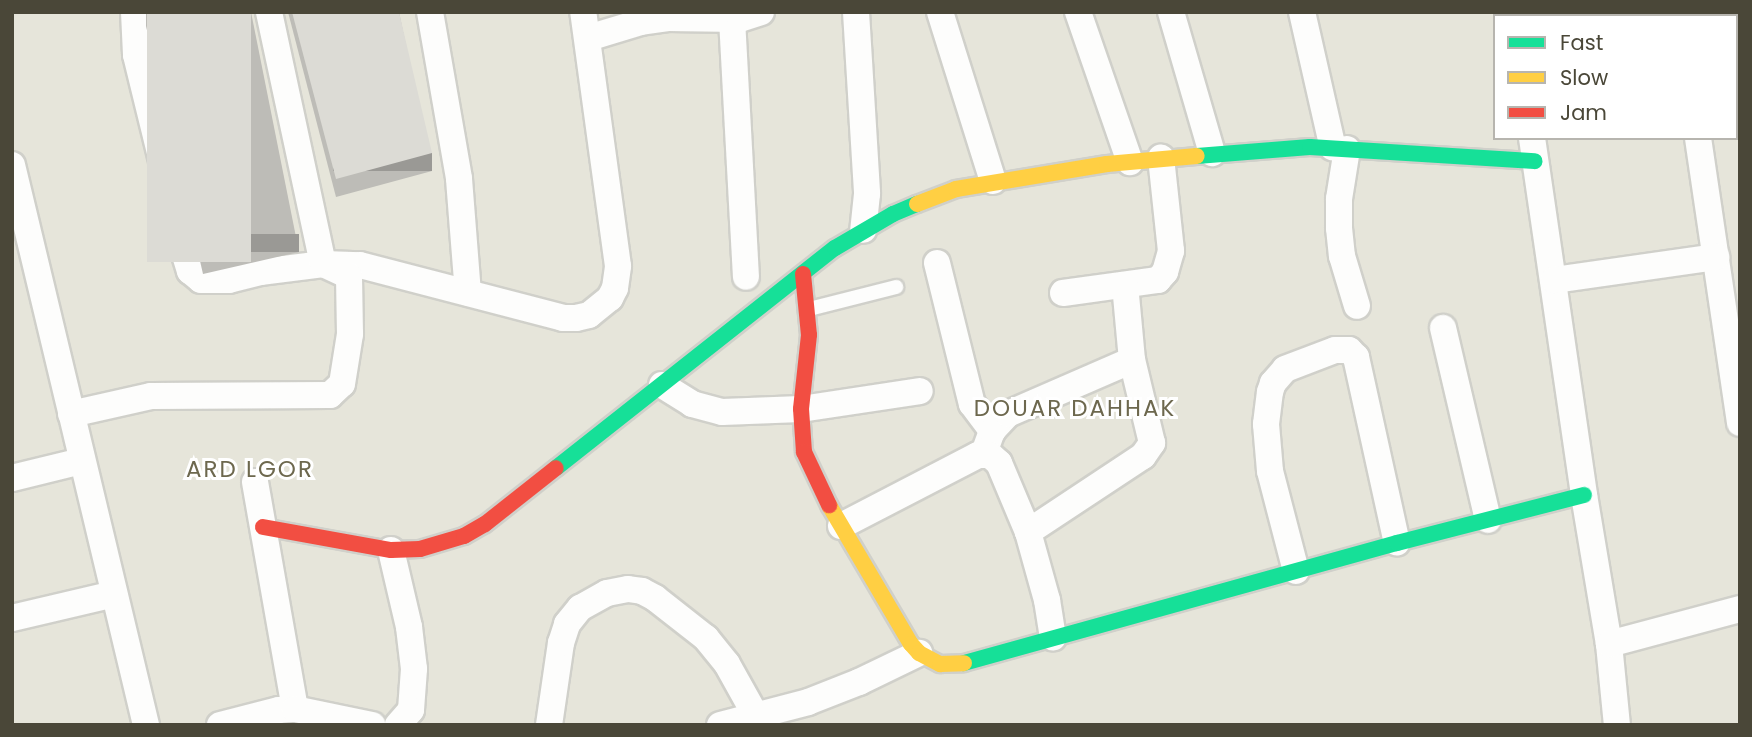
<!DOCTYPE html>
<style>
body{margin:0}
#map{position:relative;width:1752px;height:737px;overflow:hidden;background:#f2f2ed;font-family:Poppins,sans-serif}
div>[style]{position:absolute}
[style*='--x']{left:calc(var(--x)*1px);top:calc(var(--y)*1px);width:calc(var(--w)*1px);rotate:calc(var(--a)*1deg)}
.residential>*{inset:0;background:#e6e5da}
.roads{filter:drop-shadow(2px 0 #d0d0ca) drop-shadow(-2px 0 #d0d0ca) drop-shadow(0 2px #d0d0ca) drop-shadow(0 -2px #d0d0ca)}
.lane>*{height:14px;margin:-7px;padding:0 7px;transform-origin:7px;border-radius:7px;background:#fdfdfc}
.street>*{height:26px;margin:-13px;padding:0 13px;transform-origin:13px;border-radius:13px;background:#fdfdfc}
.fast>*{height:16px;margin:-8px;padding:0 8px;transform-origin:8px;border-radius:8px;background:#16e098}
.slow>*{height:16px;margin:-8px;padding:0 8px;transform-origin:8px;border-radius:8px;background:#ffcf43}
.jam>*{height:16px;margin:-8px;padding:0 8px;transform-origin:8px;border-radius:8px;background:#f24e42}
.wall>*{inset:0;background:#bdbcb7}
.shaded-wall>*{inset:0;background:#9a9995;transform-origin:0 0}
.building>*{inset:0;background:#dcdbd5;transform-origin:0 0}
span{translate:-50% -50%;white-space:nowrap;text-align:center;line-height:1.15;-webkit-text-stroke:6px #fff;paint-order:stroke}
.quarter-label{font-size:23px;color:#6d684e;letter-spacing:2px}
.frame{position:absolute;inset:0;border:14px solid #4a4738;pointer-events:none}
.legend{position:absolute;left:1493px;top:14px;width:245px;height:126px;box-sizing:border-box;background:#fff;border:2px solid #b7b5af;margin:0;padding:9px 12px;list-style:none;font-size:21px;color:#4a4738}
.legend li{display:flex;align-items:center;gap:14px;height:35px}
.legend b{width:35px;border:2px solid #b7b5af}
</style>
<div id="map">
<div class="residential">
<div style="clip-path:polygon(evenodd,12px 12px,1740px 12px,1740px 725px,12px 725px,12px 12px,1495px 16px,1736px 16px,1736px 138px,1495px 138px,1495px 16px)"></div>
</div>
<div class="roads">
<div class="lane">
<div style="--x:809;--y:309;--w:90;--a:-14.2"></div>
</div>
<div class="street">
<div style="--x:134;--y:12;--w:43;--a:87.3"></div>
<div style="--x:136;--y:55;--w:206;--a:76.2"></div>
<div style="--x:185;--y:255;--w:17;--a:73"></div>
<div style="--x:190;--y:271;--w:14;--a:39"></div>
<div style="--x:201;--y:280;--w:28;--a:0"></div>
<div style="--x:229;--y:280;--w:32;--a:-14"></div>
<div style="--x:260;--y:272;--w:64;--a:-7.2"></div>
<div style="--x:323;--y:264;--w:37;--a:2"></div>
<div style="--x:360;--y:265;--w:210;--a:14.6"></div>
<div style="--x:563;--y:318;--w:13;--a:0"></div>
<div style="--x:576;--y:318;--w:13;--a:-13"></div>
<div style="--x:589;--y:315;--w:27;--a:-39"></div>
<div style="--x:610;--y:298;--w:11;--a:-63"></div>
<div style="--x:615;--y:288;--w:22;--a:-82"></div>
<div style="--x:618;--y:266;--w:256;--a:-97.8"></div>
<div style="--x:430;--y:12;--w:169;--a:80.1"></div>
<div style="--x:459;--y:179;--w:114;--a:85.5"></div>
<div style="--x:856;--y:12;--w:182;--a:86.5"></div>
<div style="--x:867;--y:194;--w:36;--a:96"></div>
<div style="--x:940;--y:12;--w:177;--a:72.6"></div>
<div style="--x:1078;--y:12;--w:159;--a:70.9"></div>
<div style="--x:1171;--y:12;--w:147;--a:73.8"></div>
<div style="--x:1302;--y:12;--w:139;--a:77.2"></div>
<div style="--x:1514;--y:12;--w:4;--a:76"></div>
<div style="--x:1678;--y:12;--w:4;--a:76"></div>
<div style="--x:732;--y:19;--w:258;--a:86.9"></div>
<div style="--x:588;--y:38;--w:55;--a:-16.8"></div>
<div style="--x:641;--y:22;--w:27;--a:-8"></div>
<div style="--x:668;--y:18;--w:72;--a:0.8"></div>
<div style="--x:740;--y:19;--w:22;--a:-18"></div>
<div style="--x:1532;--y:138;--w:361;--a:81.7"></div>
<div style="--x:1584;--y:495;--w:151;--a:80.5"></div>
<div style="--x:1609;--y:644;--w:81;--a:84.4"></div>
<div style="--x:1698;--y:138;--w:288;--a:81.6"></div>
<div style="--x:1347;--y:149;--w:51;--a:99.1"></div>
<div style="--x:1339;--y:199;--w:29;--a:90"></div>
<div style="--x:1339;--y:228;--w:28;--a:84"></div>
<div style="--x:1342;--y:256;--w:52;--a:73.3"></div>
<div style="--x:12;--y:165;--w:576;--a:76.54"></div>
<div style="--x:937;--y:263;--w:145;--a:76.1"></div>
<div style="--x:972;--y:404;--w:34;--a:53"></div>
<div style="--x:1554;--y:280;--w:164;--a:-8.1"></div>
<div style="--x:1063;--y:293;--w:96;--a:-7.8"></div>
<div style="--x:1158;--y:280;--w:11;--a:-49"></div>
<div style="--x:1165;--y:272;--w:22;--a:-74"></div>
<div style="--x:1171;--y:251;--w:94;--a:-96.1"></div>
<div style="--x:1443;--y:328;--w:197;--a:76.8"></div>
<div style="--x:662;--y:385;--w:36;--a:32"></div>
<div style="--x:692;--y:404;--w:31;--a:15"></div>
<div style="--x:722;--y:412;--w:79;--a:-2.2"></div>
<div style="--x:801;--y:409;--w:120;--a:-8.6"></div>
<div style="--x:71;--y:414;--w:82;--a:-12.7"></div>
<div style="--x:151;--y:396;--w:179;--a:-0.3"></div>
<div style="--x:330;--y:395;--w:16;--a:-43"></div>
<div style="--x:342;--y:384;--w:51;--a:-80.9"></div>
<div style="--x:350;--y:334;--w:58;--a:-91"></div>
<div style="--x:349;--y:276;--w:29;--a:-155"></div>
<div style="--x:323;--y:264;--w:258;--a:-102.1"></div>
<div style="--x:984;--y:453;--w:23;--a:-70"></div>
<div style="--x:992;--y:431;--w:23;--a:-47"></div>
<div style="--x:1008;--y:414;--w:135;--a:-23.5"></div>
<div style="--x:12;--y:478;--w:72;--a:-13.7"></div>
<div style="--x:255;--y:482;--w:230;--a:80"></div>
<div style="--x:841;--y:526;--w:154;--a:-27.4"></div>
<div style="--x:978;--y:455;--w:12;--a:0"></div>
<div style="--x:990;--y:455;--w:12;--a:42"></div>
<div style="--x:999;--y:463;--w:75;--a:67.2"></div>
<div style="--x:1028;--y:532;--w:71;--a:74.4"></div>
<div style="--x:1047;--y:600;--w:38;--a:81"></div>
<div style="--x:1028;--y:532;--w:138;--a:-33.5"></div>
<div style="--x:1143;--y:456;--w:16;--a:-55"></div>
<div style="--x:1152;--y:443;--w:85;--a:-103.5"></div>
<div style="--x:1132;--y:360;--w:75;--a:-95.3"></div>
<div style="--x:391;--y:550;--w:79;--a:76.8"></div>
<div style="--x:409;--y:627;--w:42;--a:83.2"></div>
<div style="--x:414;--y:669;--w:41;--a:94.2"></div>
<div style="--x:411;--y:710;--w:20;--a:131"></div>
<div style="--x:1296;--y:571;--w:103;--a:-104.6"></div>
<div style="--x:1270;--y:471;--w:47;--a:-94.9"></div>
<div style="--x:1266;--y:424;--w:32;--a:-83"></div>
<div style="--x:1270;--y:392;--w:9;--a:-72"></div>
<div style="--x:1273;--y:383;--w:18;--a:-49"></div>
<div style="--x:1285;--y:369;--w:53;--a:-20.8"></div>
<div style="--x:1335;--y:350;--w:14;--a:0"></div>
<div style="--x:1349;--y:350;--w:10;--a:45"></div>
<div style="--x:1356;--y:357;--w:190;--a:77.6"></div>
<div style="--x:12;--y:618;--w:105;--a:-13.2"></div>
<div style="--x:1609;--y:644;--w:136;--a:-15"></div>
<div style="--x:220;--y:725;--w:61;--a:-14.3"></div>
<div style="--x:279;--y:710;--w:16;--a:-4"></div>
<div style="--x:295;--y:709;--w:79;--a:11.7"></div>
<div style="--x:549;--y:725;--w:83;--a:-81.7"></div>
<div style="--x:561;--y:643;--w:20;--a:-72"></div>
<div style="--x:567;--y:624;--w:21;--a:-51"></div>
<div style="--x:580;--y:608;--w:31;--a:-29"></div>
<div style="--x:607;--y:593;--w:21;--a:-11"></div>
<div style="--x:628;--y:589;--w:14;--a:8"></div>
<div style="--x:642;--y:591;--w:15;--a:28"></div>
<div style="--x:655;--y:598;--w:65;--a:38.1"></div>
<div style="--x:706;--y:638;--w:33;--a:51"></div>
<div style="--x:727;--y:664;--w:60;--a:60.9"></div>
<div style="--x:720;--y:725;--w:91;--a:-14.6"></div>
<div style="--x:808;--y:702;--w:55;--a:-21.4"></div>
<div style="--x:859;--y:682;--w:67;--a:-25.8"></div>
</div>
<div class="fast">
<div style="--x:1197;--y:156;--w:113;--a:-4.6"></div>
<div style="--x:1310;--y:147;--w:225;--a:3.6"></div>
<div style="--x:556;--y:468;--w:355;--a:-38.3"></div>
<div style="--x:835;--y:248;--w:67;--a:-30.4"></div>
<div style="--x:893;--y:214;--w:26;--a:-23"></div>
<div style="--x:964;--y:663;--w:449;--a:-15.5"></div>
<div style="--x:1397;--y:543;--w:193;--a:-14.4"></div>
</div>
<div class="slow">
<div style="--x:917;--y:204;--w:42;--a:-21"></div>
<div style="--x:956;--y:189;--w:153;--a:-9.4"></div>
<div style="--x:1107;--y:164;--w:90;--a:-5.1"></div>
<div style="--x:829;--y:505;--w:161;--a:59.5"></div>
<div style="--x:911;--y:644;--w:12;--a:48"></div>
<div style="--x:919;--y:653;--w:24;--a:28"></div>
<div style="--x:940;--y:664;--w:24;--a:-2"></div>
</div>
<div class="jam">
<div style="--x:803;--y:274;--w:61;--a:84.4"></div>
<div style="--x:809;--y:335;--w:74;--a:96.2"></div>
<div style="--x:801;--y:409;--w:43;--a:86"></div>
<div style="--x:804;--y:452;--w:59;--a:64.7"></div>
<div style="--x:263;--y:527;--w:130;--a:10.2"></div>
<div style="--x:391;--y:550;--w:29;--a:-2"></div>
<div style="--x:420;--y:549;--w:46;--a:-16.5"></div>
<div style="--x:464;--y:536;--w:24;--a:-30"></div>
<div style="--x:485;--y:524;--w:90;--a:-38.3"></div>
</div>
</div>
<div class="wall">
<div style="clip-path:polygon(146px 12px,251px 12px,299px 252px,203px 274px,146px 26px)"></div>
<div style="clip-path:polygon(288px 12px,399px 12px,432px 171px,336px 197px)"></div>
</div>
<div class="shaded-wall">
<div style="left:432px;top:153px;width:18px;height:99px;rotate:90deg"></div>
<div style="left:299px;top:234px;width:18px;height:98px;rotate:90deg"></div>
</div>
<div class="building">
<div style="left:147px;top:12px;width:104px;height:250px"></div>
<div style="clip-path:polygon(292px 12px,399px 12px,432px 153px,336px 179px)"></div>
</div>
<div class="quarter-label">
<span style="left:1075px;top:408px">DOUAR DAHHAK</span>
<span style="left:250px;top:469px">ARD LGOR</span>
</div>
<div class="frame"></div>
<ul class="legend">
<li><b style="height:9px;background:#16e098"></b>Fast</li>
<li><b style="height:9px;background:#ffcf43"></b>Slow</li>
<li><b style="height:9px;background:#f24e42"></b>Jam</li>
</ul>
</div>
